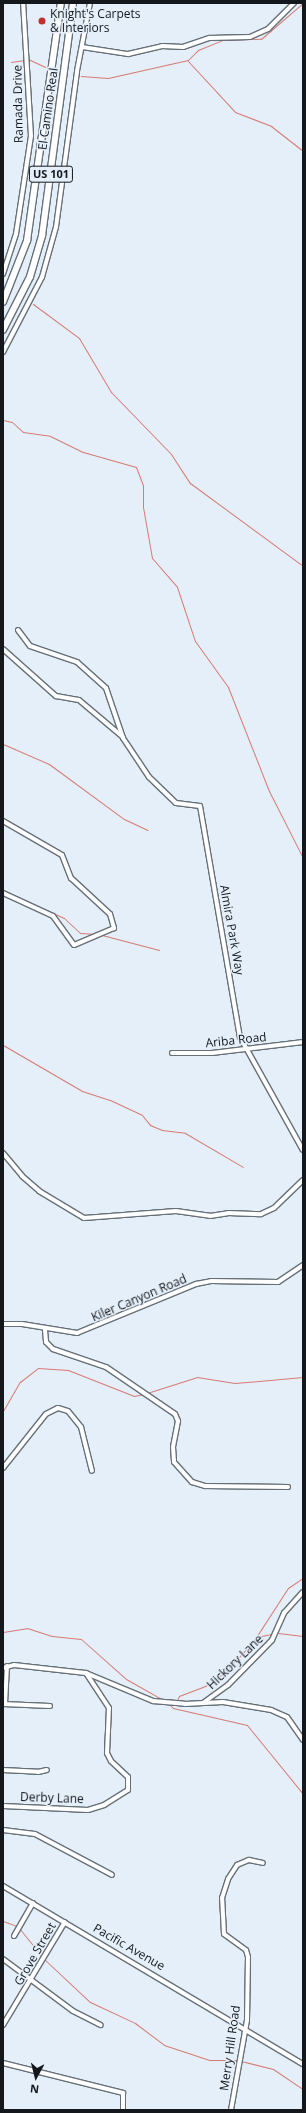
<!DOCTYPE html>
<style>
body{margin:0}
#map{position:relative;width:306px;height:2113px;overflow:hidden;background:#e4eff9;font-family:"Open Sans",sans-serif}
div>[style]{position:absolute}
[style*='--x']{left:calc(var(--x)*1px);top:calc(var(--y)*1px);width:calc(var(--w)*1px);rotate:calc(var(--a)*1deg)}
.stream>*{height:1px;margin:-0.5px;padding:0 0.5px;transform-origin:0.5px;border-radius:0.5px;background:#d77b72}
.roads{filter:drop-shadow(1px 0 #667078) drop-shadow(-1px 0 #667078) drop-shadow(0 1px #667078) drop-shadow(0 -1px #667078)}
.minor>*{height:4px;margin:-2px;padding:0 2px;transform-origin:2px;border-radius:2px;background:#fff}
.highway>*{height:5.5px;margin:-2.75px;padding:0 2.75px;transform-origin:2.75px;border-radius:2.75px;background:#fff}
.dots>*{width:11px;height:11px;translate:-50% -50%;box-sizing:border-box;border:2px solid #e4eff9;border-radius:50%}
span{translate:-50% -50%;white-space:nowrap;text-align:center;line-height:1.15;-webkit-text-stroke:3px #e4eff9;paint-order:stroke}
.shield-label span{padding:1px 3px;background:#e4eff9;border:1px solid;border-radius:3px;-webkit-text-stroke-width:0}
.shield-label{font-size:11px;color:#14171b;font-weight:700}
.poi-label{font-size:12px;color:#14171b}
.left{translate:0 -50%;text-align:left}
.street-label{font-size:12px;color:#14171b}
.frame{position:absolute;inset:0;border:4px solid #14171b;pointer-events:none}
.north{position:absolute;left:16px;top:2057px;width:40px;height:40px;-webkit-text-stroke:3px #e4eff9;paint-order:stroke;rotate:187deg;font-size:11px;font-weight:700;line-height:16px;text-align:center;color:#14171b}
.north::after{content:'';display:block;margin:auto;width:14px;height:18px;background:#14171b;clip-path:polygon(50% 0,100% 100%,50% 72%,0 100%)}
</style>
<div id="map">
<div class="stream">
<div style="--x:28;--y:59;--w:19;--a:25"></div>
<div style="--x:188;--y:61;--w:69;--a:47.3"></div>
<div style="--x:235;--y:112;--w:39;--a:21"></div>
<div style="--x:271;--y:126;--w:41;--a:38"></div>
<div style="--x:11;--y:62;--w:14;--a:-8"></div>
<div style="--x:81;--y:76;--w:27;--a:4"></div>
<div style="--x:108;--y:78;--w:82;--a:-12.7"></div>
<div style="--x:188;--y:60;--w:14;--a:-45"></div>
<div style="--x:198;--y:50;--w:27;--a:-22"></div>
<div style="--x:223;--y:40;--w:38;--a:-2"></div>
<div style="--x:261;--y:39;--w:55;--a:-40.6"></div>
<div style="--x:33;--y:304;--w:57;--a:36.5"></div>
<div style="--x:79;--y:338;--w:63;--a:59.3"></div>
<div style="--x:111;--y:392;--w:86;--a:45.9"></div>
<div style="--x:171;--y:454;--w:35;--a:57"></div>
<div style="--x:190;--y:483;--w:140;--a:36.3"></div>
<div style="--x:3;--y:420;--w:9;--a:13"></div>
<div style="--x:12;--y:422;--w:15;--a:42"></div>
<div style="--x:23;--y:432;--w:27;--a:8"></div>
<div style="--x:50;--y:436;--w:37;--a:26"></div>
<div style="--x:83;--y:452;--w:55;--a:15.8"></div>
<div style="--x:136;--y:467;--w:19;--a:69"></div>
<div style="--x:143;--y:485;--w:22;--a:90"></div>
<div style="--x:143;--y:507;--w:52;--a:80"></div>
<div style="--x:152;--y:558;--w:38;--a:49"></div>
<div style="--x:177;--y:587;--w:57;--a:71.6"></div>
<div style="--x:195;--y:641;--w:57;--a:54.3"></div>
<div style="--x:228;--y:687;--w:112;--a:68.5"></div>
<div style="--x:269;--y:791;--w:75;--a:63.1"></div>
<div style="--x:3;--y:744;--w:50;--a:23.5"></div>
<div style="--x:49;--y:764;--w:93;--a:36.3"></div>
<div style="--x:124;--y:819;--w:26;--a:25"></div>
<div style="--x:3;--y:890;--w:67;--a:24.7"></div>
<div style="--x:64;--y:918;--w:22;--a:43"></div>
<div style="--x:80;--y:933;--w:15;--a:4"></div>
<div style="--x:102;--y:935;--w:59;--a:14.7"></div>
<div style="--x:3;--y:1045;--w:91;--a:30.2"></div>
<div style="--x:82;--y:1091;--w:29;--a:18"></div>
<div style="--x:110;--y:1100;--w:35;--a:25"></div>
<div style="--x:142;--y:1115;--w:13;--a:51"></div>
<div style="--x:150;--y:1125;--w:13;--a:23"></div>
<div style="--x:162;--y:1130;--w:23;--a:7"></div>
<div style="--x:185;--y:1133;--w:67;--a:30.4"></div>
<div style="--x:147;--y:1393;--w:52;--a:-17.7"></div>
<div style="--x:197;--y:1377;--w:38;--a:9"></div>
<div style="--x:235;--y:1383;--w:68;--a:-5"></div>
<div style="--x:3;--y:1411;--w:34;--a:-60"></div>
<div style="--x:20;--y:1382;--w:23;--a:-38"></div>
<div style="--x:38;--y:1368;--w:30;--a:4"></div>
<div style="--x:68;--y:1370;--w:71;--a:21.5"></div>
<div style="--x:134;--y:1396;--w:10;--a:-11"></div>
<div style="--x:3;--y:1632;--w:24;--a:-9"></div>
<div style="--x:27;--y:1628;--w:26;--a:18"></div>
<div style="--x:52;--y:1636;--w:29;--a:6"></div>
<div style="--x:81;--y:1639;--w:60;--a:41.6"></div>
<div style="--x:126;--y:1679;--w:45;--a:29.4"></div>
<div style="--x:278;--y:1633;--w:25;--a:7"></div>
<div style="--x:256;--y:1637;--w:16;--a:-11"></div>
<div style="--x:176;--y:1702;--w:7;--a:-63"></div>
<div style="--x:179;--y:1696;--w:28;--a:-21"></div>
<div style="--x:205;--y:1686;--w:22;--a:-34"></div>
<div style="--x:223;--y:1674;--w:44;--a:-46.8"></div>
<div style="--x:253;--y:1642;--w:64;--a:-57.1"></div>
<div style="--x:288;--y:1588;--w:18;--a:-34"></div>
<div style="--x:169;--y:1704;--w:6;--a:45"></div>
<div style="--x:173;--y:1708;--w:76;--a:12.9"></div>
<div style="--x:247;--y:1725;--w:89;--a:50.9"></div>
<div style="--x:3;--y:1921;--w:15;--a:20"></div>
<div style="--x:19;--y:1928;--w:36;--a:51"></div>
<div style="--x:44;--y:1959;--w:63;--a:43.1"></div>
<div style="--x:90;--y:2002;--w:50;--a:25"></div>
<div style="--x:135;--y:2023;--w:36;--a:37"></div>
<div style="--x:164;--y:2045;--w:47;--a:18.4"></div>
<div style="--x:209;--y:2060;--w:29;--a:0"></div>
<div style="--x:241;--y:2061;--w:33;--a:14"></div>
<div style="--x:273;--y:2069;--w:36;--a:34"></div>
</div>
<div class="roads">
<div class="minor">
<div style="--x:82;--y:47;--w:47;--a:8.7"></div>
<div style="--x:128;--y:54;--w:35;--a:-13"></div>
<div style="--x:162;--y:46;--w:21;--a:3"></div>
<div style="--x:183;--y:47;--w:28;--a:-19"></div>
<div style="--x:209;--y:38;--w:41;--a:-1.4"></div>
<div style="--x:250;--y:37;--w:20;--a:-24"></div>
<div style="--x:268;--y:29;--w:37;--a:-45"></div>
<div style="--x:3;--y:274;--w:42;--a:-72"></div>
<div style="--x:16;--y:234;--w:99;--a:-81.3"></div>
<div style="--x:31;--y:136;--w:133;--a:-93.4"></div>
<div style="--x:3;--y:352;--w:85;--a:-62.5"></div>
<div style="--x:42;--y:277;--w:52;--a:-74.4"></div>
<div style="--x:56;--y:227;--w:157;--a:-82.3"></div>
<div style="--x:77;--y:71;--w:69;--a:-79.2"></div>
<div style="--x:18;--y:630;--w:20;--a:53"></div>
<div style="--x:30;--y:646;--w:50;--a:18.8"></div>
<div style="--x:77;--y:662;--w:39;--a:42"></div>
<div style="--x:106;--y:688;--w:53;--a:71.2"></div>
<div style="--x:123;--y:738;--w:47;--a:56.3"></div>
<div style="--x:149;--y:777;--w:37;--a:44"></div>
<div style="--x:176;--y:803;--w:24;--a:7"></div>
<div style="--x:200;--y:806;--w:234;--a:80.2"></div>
<div style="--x:240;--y:1037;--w:129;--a:60.9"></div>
<div style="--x:3;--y:649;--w:71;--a:41.6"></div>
<div style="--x:56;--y:696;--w:23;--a:10"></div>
<div style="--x:79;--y:700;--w:57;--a:40.1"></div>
<div style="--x:3;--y:821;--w:68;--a:30"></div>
<div style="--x:62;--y:855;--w:25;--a:69"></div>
<div style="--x:71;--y:878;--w:53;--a:42.7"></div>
<div style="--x:110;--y:914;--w:15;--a:74"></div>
<div style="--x:114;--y:928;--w:43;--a:157"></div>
<div style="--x:74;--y:945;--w:36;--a:-126"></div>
<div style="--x:53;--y:916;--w:55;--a:-155.3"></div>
<div style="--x:172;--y:1053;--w:40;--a:0"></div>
<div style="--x:212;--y:1053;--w:92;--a:-6.9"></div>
<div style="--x:3;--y:1153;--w:30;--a:50"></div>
<div style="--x:22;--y:1176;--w:23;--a:41"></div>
<div style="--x:39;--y:1191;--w:52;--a:31"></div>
<div style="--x:84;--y:1218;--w:92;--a:-4.4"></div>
<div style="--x:176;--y:1211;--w:34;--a:8"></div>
<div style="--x:210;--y:1216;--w:18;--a:-9"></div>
<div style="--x:228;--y:1213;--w:33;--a:2"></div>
<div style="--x:261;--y:1214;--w:14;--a:-25"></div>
<div style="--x:274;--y:1208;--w:40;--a:-44"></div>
<div style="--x:3;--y:1324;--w:19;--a:0"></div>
<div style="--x:22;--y:1324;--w:56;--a:9.3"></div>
<div style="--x:77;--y:1333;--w:129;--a:-22.4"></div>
<div style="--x:196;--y:1284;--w:15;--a:-11"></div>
<div style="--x:211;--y:1281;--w:67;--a:0.9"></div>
<div style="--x:278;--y:1282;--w:30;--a:-34"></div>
<div style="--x:45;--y:1330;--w:12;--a:85"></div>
<div style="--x:46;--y:1342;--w:10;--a:45"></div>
<div style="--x:53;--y:1349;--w:56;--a:18.8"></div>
<div style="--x:106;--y:1367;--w:83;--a:34.3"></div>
<div style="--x:175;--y:1414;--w:8;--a:67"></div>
<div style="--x:178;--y:1421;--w:26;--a:101"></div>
<div style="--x:173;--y:1447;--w:15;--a:86"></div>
<div style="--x:174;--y:1462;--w:27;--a:48"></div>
<div style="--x:192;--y:1482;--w:14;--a:17"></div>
<div style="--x:205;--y:1486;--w:83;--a:0.7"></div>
<div style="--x:3;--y:1468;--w:69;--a:-51.5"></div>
<div style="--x:46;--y:1414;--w:13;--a:-27"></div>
<div style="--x:58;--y:1408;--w:10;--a:17"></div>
<div style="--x:68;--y:1411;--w:21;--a:51"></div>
<div style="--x:81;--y:1427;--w:45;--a:76"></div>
<div style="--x:3;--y:1668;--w:11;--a:-15"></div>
<div style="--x:14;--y:1665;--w:72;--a:6.3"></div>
<div style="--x:86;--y:1673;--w:73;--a:22.7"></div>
<div style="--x:153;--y:1701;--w:32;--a:5"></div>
<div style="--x:185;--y:1704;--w:38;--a:-3"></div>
<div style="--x:223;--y:1702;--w:49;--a:9.5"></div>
<div style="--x:271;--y:1710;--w:17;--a:24"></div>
<div style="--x:287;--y:1717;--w:28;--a:55"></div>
<div style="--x:203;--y:1703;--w:31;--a:-36"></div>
<div style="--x:228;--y:1685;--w:63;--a:-45.6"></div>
<div style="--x:272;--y:1640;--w:30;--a:-66"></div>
<div style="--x:284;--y:1613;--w:28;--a:-48"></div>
<div style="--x:3;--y:1704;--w:47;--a:2.4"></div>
<div style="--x:5;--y:1704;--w:38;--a:-87"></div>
<div style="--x:3;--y:1770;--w:35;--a:3"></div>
<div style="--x:38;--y:1772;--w:9;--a:-13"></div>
<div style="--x:3;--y:1806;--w:85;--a:2.7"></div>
<div style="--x:88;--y:1810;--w:17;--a:-17"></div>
<div style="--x:104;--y:1805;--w:28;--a:-32"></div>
<div style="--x:128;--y:1790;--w:13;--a:-90"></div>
<div style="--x:128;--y:1777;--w:23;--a:-137"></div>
<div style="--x:111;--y:1761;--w:9;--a:-117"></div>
<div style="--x:107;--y:1753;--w:45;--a:-87.5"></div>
<div style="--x:109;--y:1708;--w:42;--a:-123.3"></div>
<div style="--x:3;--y:1830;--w:32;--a:7"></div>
<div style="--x:35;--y:1834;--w:87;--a:28"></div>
<div style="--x:3;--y:1886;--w:349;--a:30.7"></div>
<div style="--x:14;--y:1936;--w:38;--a:-60"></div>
<div style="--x:3;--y:1959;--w:87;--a:36.6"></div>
<div style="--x:73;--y:2011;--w:31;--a:27"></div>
<div style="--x:3;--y:2025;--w:120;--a:-59"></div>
<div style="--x:3;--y:2063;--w:124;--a:14"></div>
<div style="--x:123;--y:2093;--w:17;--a:90"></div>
<div style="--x:231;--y:2110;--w:91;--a:-79.9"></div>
<div style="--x:247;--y:2020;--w:63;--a:-89.1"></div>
<div style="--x:248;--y:1957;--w:7;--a:-106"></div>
<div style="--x:246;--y:1950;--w:27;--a:-144"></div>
<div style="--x:224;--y:1934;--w:36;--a:-93"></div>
<div style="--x:222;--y:1898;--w:20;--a:-72"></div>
<div style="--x:228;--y:1879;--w:17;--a:-57"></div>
<div style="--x:237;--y:1865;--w:13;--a:-23"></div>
<div style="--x:249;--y:1860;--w:14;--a:12"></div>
</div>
<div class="highway">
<div style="--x:3;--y:302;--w:66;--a:-68.5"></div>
<div style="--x:27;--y:241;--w:240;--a:-81.9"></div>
<div style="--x:3;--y:330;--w:59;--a:-63"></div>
<div style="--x:30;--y:277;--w:43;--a:-73.7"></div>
<div style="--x:42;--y:236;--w:235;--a:-82.4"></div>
</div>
</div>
<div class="dots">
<div style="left:42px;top:21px;background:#c0312e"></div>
</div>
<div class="shield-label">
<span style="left:51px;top:174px">US 101</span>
</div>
<div class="poi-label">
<span class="left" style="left:50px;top:21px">Knight's Carpets<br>&amp; Interiors</span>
</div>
<div class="street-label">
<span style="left:18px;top:104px;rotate:-91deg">Ramada Drive</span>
<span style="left:48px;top:109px;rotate:-82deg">El Camino Real</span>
<span style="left:232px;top:930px;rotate:80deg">Almira Park Way</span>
<span style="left:236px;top:1040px;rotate:-6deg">Ariba Road</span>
<span style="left:139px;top:1298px;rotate:-23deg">Kiler Canyon Road</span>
<span style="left:235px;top:1662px;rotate:-44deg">Hickory Lane</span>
<span style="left:52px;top:1798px;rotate:2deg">Derby Lane</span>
<span style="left:129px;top:1947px;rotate:30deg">Pacific Avenue</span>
<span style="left:35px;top:1954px;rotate:-60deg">Grove Street</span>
<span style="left:230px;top:2048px;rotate:-82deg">Merry Hill Road</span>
</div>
<div class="frame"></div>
<div class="north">N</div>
</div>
